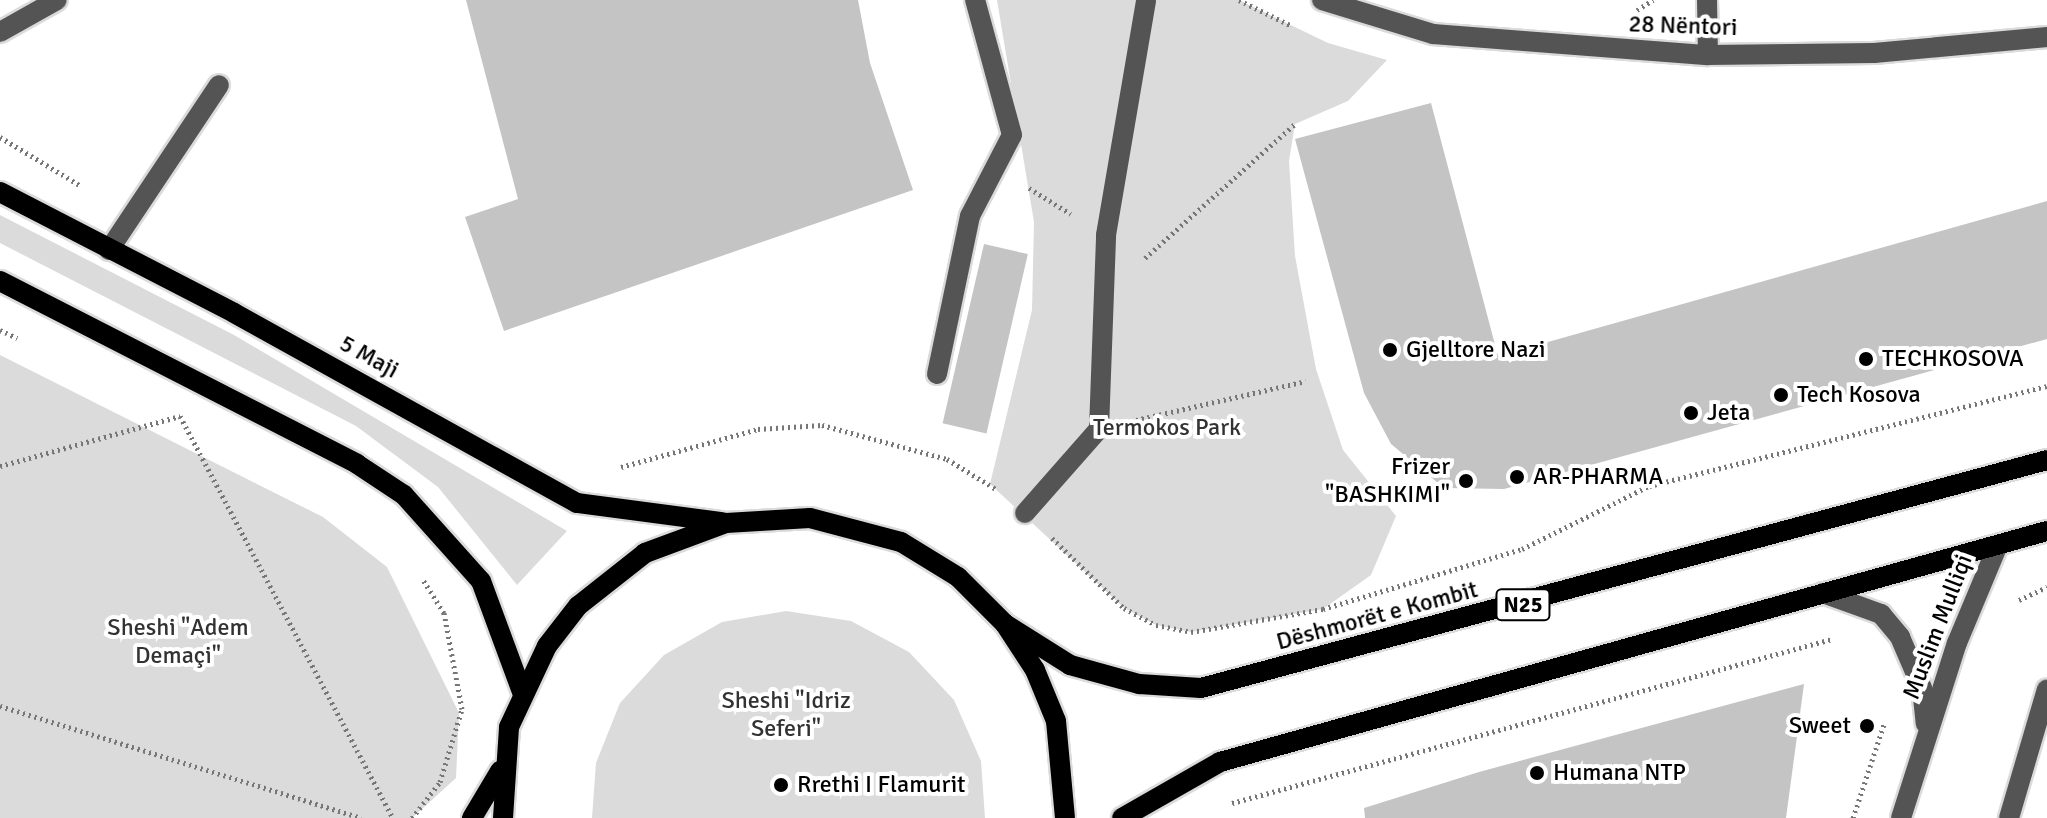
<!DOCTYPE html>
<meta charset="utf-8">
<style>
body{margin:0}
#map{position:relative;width:2047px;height:818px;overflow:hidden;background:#fff;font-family:Signika,sans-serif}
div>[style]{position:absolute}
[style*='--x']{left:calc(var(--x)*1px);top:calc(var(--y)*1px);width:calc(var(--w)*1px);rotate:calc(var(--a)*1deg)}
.green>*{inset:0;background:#dbdbdb}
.building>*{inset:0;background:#c4c4c4;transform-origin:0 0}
.path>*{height:5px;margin-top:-2.5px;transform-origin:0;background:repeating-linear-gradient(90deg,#767676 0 2px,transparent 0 6px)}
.roads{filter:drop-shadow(2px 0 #dbdbdb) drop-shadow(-2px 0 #dbdbdb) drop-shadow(0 2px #dbdbdb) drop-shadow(0 -2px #dbdbdb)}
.minor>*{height:20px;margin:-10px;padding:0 10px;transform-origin:10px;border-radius:10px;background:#545454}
.major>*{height:20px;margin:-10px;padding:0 10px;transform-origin:10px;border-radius:10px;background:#000}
.dots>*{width:22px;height:22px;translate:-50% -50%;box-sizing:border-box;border:4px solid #fff;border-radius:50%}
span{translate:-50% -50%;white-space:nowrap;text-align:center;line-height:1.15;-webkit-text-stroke:8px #fff;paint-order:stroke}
.shield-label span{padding:2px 6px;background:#fff;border:2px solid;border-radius:6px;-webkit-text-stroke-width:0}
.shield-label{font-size:22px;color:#000;font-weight:700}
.street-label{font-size:24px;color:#000}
.poi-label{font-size:24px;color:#000}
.left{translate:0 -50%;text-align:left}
.right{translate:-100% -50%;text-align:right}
.park-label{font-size:24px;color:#323232}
</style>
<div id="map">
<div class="green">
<div style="clip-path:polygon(997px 0,1239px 0,1328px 43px,1387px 60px,1348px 101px,1295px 124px,1289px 161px,1295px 256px,1316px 369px,1343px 450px,1396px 516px,1371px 575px,1323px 609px,1191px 632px,1156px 625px,1124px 608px,990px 484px,1032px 310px,1034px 222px)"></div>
<div style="clip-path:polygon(0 215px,234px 335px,567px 531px,517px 585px,438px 487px,356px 426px,0 243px)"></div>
<div style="clip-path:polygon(0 355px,323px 517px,387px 567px,459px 713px,456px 778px,412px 818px,0 818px)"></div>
<div style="clip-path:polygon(786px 611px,851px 621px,909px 652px,954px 700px,981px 761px,985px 818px,592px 818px,596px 763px,620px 703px,664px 655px,722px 622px)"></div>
</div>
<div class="building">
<div style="clip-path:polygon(466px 0,858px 0,870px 63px,913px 190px,504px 331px,465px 217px,518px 199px)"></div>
<div style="clip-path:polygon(1431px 103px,1498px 356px,2047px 201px,2047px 339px,1504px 489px,1444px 488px,1391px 444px,1364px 393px,1295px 139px)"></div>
<div style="left:984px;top:244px;width:45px;height:184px;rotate:13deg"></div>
<div style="clip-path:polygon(1804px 684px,1786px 818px,1365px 818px,1364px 808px,1479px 772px)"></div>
</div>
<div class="path">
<div style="--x:1239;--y:0;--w:59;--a:26.1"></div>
<div style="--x:1637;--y:10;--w:19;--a:-32"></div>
<div style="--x:0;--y:137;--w:95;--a:31.2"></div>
<div style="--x:1029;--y:188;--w:49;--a:31.8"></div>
<div style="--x:1145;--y:258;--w:201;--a:-41.8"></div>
<div style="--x:0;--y:330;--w:19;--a:25"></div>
<div style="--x:1136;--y:420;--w:174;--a:-12.9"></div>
<div style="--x:0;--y:466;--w:187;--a:-15.5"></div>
<div style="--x:180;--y:416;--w:455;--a:62.1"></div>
<div style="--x:621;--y:467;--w:142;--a:-15.5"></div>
<div style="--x:758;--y:429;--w:64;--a:-3.6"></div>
<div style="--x:822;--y:425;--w:130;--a:15.2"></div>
<div style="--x:947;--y:459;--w:57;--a:31.5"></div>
<div style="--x:1052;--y:538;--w:100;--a:44.2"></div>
<div style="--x:1124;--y:608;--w:36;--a:28"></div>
<div style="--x:1156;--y:625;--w:36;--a:11"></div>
<div style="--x:1191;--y:632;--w:134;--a:-9.9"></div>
<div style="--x:1323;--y:609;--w:208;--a:-16.8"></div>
<div style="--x:1522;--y:549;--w:142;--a:-26.4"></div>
<div style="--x:1649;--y:486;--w:410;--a:-14.1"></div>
<div style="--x:2019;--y:600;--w:31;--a:-25"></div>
<div style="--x:0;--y:706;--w:378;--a:17.2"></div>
<div style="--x:1232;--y:803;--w:622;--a:-15.29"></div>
<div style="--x:412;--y:818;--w:46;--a:-52.1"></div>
<div style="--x:440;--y:782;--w:76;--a:-73.2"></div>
<div style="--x:462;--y:709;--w:98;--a:-100.6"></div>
<div style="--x:444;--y:613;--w:41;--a:-122.2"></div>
<div style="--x:1853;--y:818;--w:99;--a:-71.7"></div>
</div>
<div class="roads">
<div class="minor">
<div style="--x:1322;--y:0;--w:116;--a:17"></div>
<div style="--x:1433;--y:34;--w:276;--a:4.4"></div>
<div style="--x:1708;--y:55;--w:166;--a:-0.7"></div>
<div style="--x:1874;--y:53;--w:174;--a:-5.3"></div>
<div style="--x:1707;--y:0;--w:55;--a:89"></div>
<div style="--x:0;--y:32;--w:65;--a:-29.3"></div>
<div style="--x:109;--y:250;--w:198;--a:-56.3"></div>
<div style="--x:937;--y:374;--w:161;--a:-78.2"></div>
<div style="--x:970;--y:216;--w:91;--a:-62.6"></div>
<div style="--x:1012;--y:135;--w:140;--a:-105.3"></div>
<div style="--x:1025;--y:513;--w:112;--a:-48.6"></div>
<div style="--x:1099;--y:429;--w:194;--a:-87.9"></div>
<div style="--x:1106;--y:235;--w:238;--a:-80.3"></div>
<div style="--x:1823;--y:593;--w:62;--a:19.9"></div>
<div style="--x:1881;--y:614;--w:30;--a:50"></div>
<div style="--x:1900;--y:637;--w:56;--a:66.7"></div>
<div style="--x:1922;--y:688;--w:36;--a:84"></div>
<div style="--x:1901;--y:818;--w:184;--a:-72.3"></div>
<div style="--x:1957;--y:643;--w:106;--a:-67.3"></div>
<div style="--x:2009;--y:818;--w:134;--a:-73.6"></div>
</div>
<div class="major">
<div style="--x:0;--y:192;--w:263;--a:27.3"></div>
<div style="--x:234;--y:313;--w:392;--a:29"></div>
<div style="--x:577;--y:503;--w:146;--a:7.5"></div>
<div style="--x:0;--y:281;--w:401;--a:27.1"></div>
<div style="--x:357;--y:464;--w:56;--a:33.4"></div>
<div style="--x:404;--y:495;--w:115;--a:48.2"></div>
<div style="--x:481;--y:581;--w:118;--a:69.7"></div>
<div style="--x:1005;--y:624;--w:77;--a:32.2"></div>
<div style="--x:1070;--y:665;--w:72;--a:15.4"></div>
<div style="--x:1139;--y:684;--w:62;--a:3.7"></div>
<div style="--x:1201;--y:688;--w:876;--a:-15.08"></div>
<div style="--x:472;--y:818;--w:55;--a:-59.2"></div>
<div style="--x:503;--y:818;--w:91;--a:-86.2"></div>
<div style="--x:509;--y:727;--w:89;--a:-64.9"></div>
<div style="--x:547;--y:646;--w:51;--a:-52.2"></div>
<div style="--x:578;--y:606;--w:85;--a:-38.3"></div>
<div style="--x:645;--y:553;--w:86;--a:-20.3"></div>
<div style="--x:726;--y:523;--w:84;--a:-3.4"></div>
<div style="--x:810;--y:518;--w:94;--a:14.8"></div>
<div style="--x:901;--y:542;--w:67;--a:31.6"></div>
<div style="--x:958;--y:577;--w:66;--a:45"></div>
<div style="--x:1005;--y:624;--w:55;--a:56.9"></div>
<div style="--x:1035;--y:670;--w:55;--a:67.6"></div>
<div style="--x:1056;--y:721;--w:97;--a:84.7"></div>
<div style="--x:1122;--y:818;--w:113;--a:-29.7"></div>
<div style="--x:1220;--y:762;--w:859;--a:-15.61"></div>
</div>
</div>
<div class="dots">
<div style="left:1390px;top:350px;background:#000"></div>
<div style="left:1866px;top:359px;background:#000"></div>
<div style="left:1781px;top:395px;background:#000"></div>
<div style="left:1691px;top:413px;background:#000"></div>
<div style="left:1517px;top:477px;background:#000"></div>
<div style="left:1466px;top:481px;background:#000"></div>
<div style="left:1867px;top:726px;background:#000"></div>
<div style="left:1537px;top:773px;background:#000"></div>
<div style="left:781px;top:785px;background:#000"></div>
</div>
<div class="shield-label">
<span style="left:1523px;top:605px">N25</span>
</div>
<div class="street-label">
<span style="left:1683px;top:26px;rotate:2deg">28 Nëntori</span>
<span style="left:369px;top:357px;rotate:29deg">5 Maji</span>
<span style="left:1377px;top:616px;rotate:-15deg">Dëshmorët e Kombit</span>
<span style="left:1938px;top:627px;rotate:-69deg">Muslim Mulliqi</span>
</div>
<div class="poi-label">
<span class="left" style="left:1406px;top:350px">Gjelltore Nazi</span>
<span class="left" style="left:1882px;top:359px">TECHKOSOVA</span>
<span class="left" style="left:1797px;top:395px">Tech Kosova</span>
<span class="left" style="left:1707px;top:413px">Jeta</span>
<span class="right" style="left:1450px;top:481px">Frizer<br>"BASHKIMI"</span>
<span class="left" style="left:1533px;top:477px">AR-PHARMA</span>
<span class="right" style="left:1851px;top:726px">Sweet</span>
<span class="left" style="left:1553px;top:773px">Humana NTP</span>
<span class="left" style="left:797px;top:785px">Rrethi I Flamurit</span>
</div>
<div class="park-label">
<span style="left:1167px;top:428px">Termokos Park</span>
<span style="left:178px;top:642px">Sheshi "Adem<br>Demaçi"</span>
<span style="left:786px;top:715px">Sheshi "Idriz<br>Seferi"</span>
</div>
</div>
